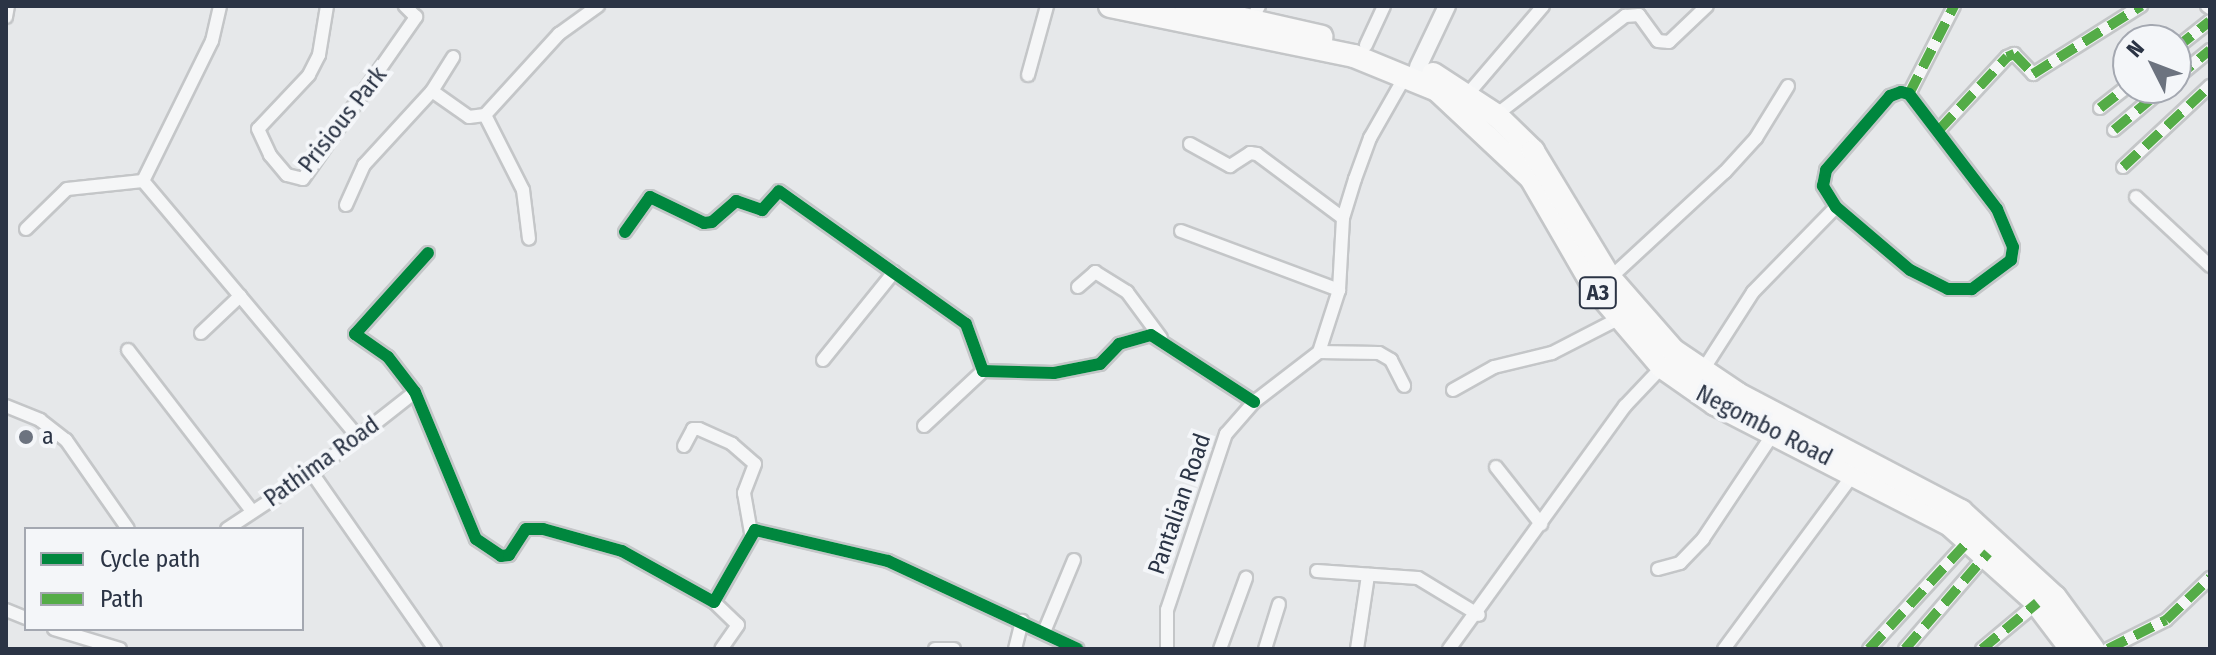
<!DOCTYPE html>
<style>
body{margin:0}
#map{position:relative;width:2216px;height:655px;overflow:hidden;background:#e6e8ea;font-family:"Fira Sans Condensed",sans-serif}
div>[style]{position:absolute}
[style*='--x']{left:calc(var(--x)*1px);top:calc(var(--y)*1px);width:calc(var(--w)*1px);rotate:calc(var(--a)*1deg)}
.roads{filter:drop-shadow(2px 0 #c4c6c8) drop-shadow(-2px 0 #c4c6c8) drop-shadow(0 2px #c4c6c8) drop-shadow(0 -2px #c4c6c8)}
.minor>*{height:12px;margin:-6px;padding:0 6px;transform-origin:6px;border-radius:6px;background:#f5f6f7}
.tertiary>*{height:16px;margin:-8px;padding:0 8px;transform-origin:8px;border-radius:8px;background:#f5f6f7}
.trunk>*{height:22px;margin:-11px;padding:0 11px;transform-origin:11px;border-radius:11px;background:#f8f8f8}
.quiet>*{height:10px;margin-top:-5px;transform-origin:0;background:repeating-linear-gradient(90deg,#54ac47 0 20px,transparent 0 30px)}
.cycleway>*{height:12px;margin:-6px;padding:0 6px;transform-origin:6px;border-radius:6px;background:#00873e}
.dots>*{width:22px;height:22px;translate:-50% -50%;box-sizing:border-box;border:4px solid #f4f6f9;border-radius:50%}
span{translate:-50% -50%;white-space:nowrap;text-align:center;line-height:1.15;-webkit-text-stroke:8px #f4f6f9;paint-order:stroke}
.shield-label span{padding:2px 6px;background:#f4f6f9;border:2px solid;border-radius:6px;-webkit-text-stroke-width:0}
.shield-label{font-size:22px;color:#2b3445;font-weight:700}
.street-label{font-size:24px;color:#2b3445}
.poi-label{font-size:24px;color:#2b3445}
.left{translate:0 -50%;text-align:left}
.frame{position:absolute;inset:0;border:8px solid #2b3445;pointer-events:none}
.legend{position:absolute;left:24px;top:527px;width:280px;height:104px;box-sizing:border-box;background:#f4f6f9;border:2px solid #a4a8b1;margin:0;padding:10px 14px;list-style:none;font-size:24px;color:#2b3445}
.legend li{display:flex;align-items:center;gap:16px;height:40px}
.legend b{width:40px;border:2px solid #a4a8b1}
.north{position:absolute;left:2112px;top:24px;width:80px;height:80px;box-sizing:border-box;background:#f4f6f9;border:2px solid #a4a8b1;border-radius:50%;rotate:312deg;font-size:22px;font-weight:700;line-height:32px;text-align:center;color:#2b3445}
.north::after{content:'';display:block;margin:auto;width:28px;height:36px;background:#6c737f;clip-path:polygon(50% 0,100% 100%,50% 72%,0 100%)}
</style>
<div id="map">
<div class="roads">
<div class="minor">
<div style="--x:327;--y:6;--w:50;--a:99.3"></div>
<div style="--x:319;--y:55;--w:22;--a:117"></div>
<div style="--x:309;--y:75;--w:74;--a:133.4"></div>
<div style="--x:258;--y:129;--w:29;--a:65"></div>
<div style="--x:270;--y:155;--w:26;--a:50"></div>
<div style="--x:287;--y:175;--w:16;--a:14"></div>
<div style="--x:303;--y:179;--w:198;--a:-55.1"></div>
<div style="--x:416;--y:17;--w:16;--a:-135"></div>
<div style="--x:2207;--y:6;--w:4;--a:34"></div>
<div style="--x:6;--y:17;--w:11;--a:-80"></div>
<div style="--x:1251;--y:21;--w:17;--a:-62"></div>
<div style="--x:1366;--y:45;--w:43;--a:-65.2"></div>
<div style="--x:2176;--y:48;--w:43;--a:-38.5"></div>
<div style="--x:1028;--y:75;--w:72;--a:-74.6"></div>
<div style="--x:2176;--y:78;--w:44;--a:-39.5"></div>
<div style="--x:432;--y:91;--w:40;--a:-58"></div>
<div style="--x:1901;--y:92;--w:8;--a:14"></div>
<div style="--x:1909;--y:94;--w:145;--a:52.6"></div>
<div style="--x:1997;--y:209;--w:41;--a:67.2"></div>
<div style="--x:2013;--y:247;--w:13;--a:99"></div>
<div style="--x:2011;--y:260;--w:49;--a:143.4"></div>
<div style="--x:1972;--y:289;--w:24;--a:180"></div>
<div style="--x:1948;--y:289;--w:42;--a:-153.4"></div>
<div style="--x:1910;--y:270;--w:97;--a:-139.6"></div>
<div style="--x:1836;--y:207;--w:25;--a:-122"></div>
<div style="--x:1823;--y:186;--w:16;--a:-79"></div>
<div style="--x:1826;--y:170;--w:98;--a:-49.1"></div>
<div style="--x:1890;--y:96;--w:12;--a:-20"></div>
<div style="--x:1909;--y:94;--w:99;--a:-62.9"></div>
<div style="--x:1467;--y:95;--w:117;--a:-49.5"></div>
<div style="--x:2100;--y:108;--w:36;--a:-38"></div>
<div style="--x:485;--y:115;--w:84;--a:63.1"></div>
<div style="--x:523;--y:190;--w:49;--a:83"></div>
<div style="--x:1496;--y:115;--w:163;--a:-37.5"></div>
<div style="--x:1625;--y:16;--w:14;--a:-4"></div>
<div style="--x:1639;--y:15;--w:32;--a:54"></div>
<div style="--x:1658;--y:41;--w:11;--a:5"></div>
<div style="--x:1669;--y:42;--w:52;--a:-43.5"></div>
<div style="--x:1939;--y:130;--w:100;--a:-47"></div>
<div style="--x:2007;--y:57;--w:8;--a:-23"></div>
<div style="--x:2014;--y:54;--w:28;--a:46"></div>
<div style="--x:2033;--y:74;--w:128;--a:-32.2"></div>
<div style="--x:2114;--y:130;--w:65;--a:-40"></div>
<div style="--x:1190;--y:144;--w:46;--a:28.8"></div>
<div style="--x:1230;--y:166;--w:24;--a:-33"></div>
<div style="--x:1250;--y:153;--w:7;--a:8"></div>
<div style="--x:1257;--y:154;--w:107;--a:36.7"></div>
<div style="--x:2123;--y:167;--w:119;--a:-43"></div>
<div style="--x:2136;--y:197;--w:101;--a:43"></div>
<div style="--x:346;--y:205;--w:44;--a:-65.8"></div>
<div style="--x:364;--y:165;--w:100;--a:-47.4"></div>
<div style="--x:432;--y:91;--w:45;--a:35.1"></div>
<div style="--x:469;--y:117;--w:16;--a:-7"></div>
<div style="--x:485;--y:115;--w:110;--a:-47.6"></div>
<div style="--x:559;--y:34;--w:48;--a:-35.7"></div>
<div style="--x:26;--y:229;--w:57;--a:-44.3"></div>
<div style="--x:67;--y:189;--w:76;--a:-6"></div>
<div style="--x:1181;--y:231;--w:169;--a:20.5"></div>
<div style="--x:625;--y:232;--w:43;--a:-54.5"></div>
<div style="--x:650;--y:197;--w:60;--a:25.7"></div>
<div style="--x:704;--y:223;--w:8;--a:-7"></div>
<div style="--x:712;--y:222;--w:32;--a:-41"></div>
<div style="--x:736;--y:201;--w:28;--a:19"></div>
<div style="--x:762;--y:210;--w:25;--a:-48"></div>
<div style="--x:779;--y:191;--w:229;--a:35.4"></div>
<div style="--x:966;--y:324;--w:50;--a:70.1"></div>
<div style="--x:983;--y:371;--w:71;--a:1.6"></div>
<div style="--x:1054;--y:373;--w:47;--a:-11.1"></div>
<div style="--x:1100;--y:364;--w:28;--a:-46"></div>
<div style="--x:1119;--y:344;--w:33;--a:-16"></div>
<div style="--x:1151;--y:335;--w:123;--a:33"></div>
<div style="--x:428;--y:253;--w:109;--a:132"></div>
<div style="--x:355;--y:334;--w:40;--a:34.9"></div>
<div style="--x:388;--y:357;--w:44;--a:52.4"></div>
<div style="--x:415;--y:392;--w:159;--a:67.5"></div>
<div style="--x:476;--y:539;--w:30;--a:34"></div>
<div style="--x:501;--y:556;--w:8;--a:-7"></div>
<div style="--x:509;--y:555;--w:31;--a:-57"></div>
<div style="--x:526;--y:529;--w:17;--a:0"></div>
<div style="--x:543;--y:529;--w:82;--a:15.6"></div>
<div style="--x:622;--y:551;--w:105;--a:29"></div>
<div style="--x:714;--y:602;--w:83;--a:-60.3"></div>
<div style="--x:755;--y:530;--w:137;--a:13.1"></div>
<div style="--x:888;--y:561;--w:209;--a:24.9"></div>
<div style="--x:1610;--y:278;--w:156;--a:-42.7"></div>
<div style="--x:1725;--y:172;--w:46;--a:-47.6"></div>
<div style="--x:1756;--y:138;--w:61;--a:-58.4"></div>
<div style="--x:1078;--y:287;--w:23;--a:-41"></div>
<div style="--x:1095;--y:272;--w:38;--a:32"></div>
<div style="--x:1127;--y:292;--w:57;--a:53.5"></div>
<div style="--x:240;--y:296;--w:184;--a:50.1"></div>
<div style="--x:201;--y:333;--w:54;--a:-43.5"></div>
<div style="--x:240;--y:296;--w:150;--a:-130.1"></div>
<div style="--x:143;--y:181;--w:156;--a:-63.8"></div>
<div style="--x:212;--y:41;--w:36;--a:-77"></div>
<div style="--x:128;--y:350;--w:203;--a:52.4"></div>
<div style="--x:1319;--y:352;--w:60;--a:1"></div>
<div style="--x:1379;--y:353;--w:14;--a:30"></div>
<div style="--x:1391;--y:360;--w:29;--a:63"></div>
<div style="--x:823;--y:360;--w:113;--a:-51.1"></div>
<div style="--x:1701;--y:373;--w:96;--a:-57.3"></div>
<div style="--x:1753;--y:292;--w:119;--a:-45.7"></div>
<div style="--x:1453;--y:390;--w:47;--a:-29.3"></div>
<div style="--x:1494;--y:367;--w:60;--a:-13.6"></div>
<div style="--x:1552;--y:353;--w:74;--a:-27.3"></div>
<div style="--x:6;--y:406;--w:37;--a:22"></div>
<div style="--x:40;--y:420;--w:33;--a:38"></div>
<div style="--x:66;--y:440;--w:108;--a:55.1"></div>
<div style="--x:924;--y:426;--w:81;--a:-43"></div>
<div style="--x:684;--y:446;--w:19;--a:-62"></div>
<div style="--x:693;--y:429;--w:6;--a:0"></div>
<div style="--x:699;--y:429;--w:36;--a:24"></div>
<div style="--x:732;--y:444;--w:30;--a:41"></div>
<div style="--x:755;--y:464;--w:31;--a:111"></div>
<div style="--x:744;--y:493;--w:40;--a:80"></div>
<div style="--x:1496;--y:467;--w:73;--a:51.7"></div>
<div style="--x:312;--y:473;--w:215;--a:55.1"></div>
<div style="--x:227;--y:529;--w:102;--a:-33.4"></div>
<div style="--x:312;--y:473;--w:131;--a:-38.2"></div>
<div style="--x:1658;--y:569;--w:23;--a:-15"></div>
<div style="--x:1680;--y:563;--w:33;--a:-46"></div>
<div style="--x:1703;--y:539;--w:126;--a:-56.3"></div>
<div style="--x:1317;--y:571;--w:101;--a:4"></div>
<div style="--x:1418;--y:578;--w:71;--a:31.2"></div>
<div style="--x:714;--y:602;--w:33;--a:44"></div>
<div style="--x:738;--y:625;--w:29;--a:125"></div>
<div style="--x:6;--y:610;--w:22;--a:22"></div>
<div style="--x:54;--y:629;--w:69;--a:16.9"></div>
<div style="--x:1044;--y:632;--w:78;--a:-67.4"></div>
<div style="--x:935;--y:649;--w:19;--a:0"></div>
<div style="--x:1015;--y:649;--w:29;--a:-76"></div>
<div style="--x:1167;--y:649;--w:39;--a:-90"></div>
<div style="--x:1167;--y:610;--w:186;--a:-71.5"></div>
<div style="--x:1226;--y:434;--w:43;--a:-48.8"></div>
<div style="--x:1254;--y:402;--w:82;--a:-37.6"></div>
<div style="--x:1319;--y:352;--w:65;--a:-72.1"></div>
<div style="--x:1339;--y:290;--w:72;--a:-86.8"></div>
<div style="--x:1343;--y:218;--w:41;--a:-72.9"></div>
<div style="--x:1355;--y:179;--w:44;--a:-69.9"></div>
<div style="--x:1370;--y:138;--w:73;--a:-60.3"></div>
<div style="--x:1220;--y:649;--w:76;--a:-69.9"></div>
<div style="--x:1265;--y:649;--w:47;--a:-72.7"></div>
<div style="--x:1357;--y:649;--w:75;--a:-81.5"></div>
<div style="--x:1449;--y:649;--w:300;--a:-54.1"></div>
<div style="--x:1625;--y:406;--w:54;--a:-46.5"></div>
<div style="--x:1724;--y:649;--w:220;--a:-53.5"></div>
<div style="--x:1869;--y:649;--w:148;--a:-47.5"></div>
<div style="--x:1905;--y:649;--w:127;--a:-49.2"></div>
<div style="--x:1982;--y:649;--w:72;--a:-39.9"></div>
<div style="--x:2108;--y:649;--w:65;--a:-26.6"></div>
<div style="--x:2166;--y:620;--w:61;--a:-43.7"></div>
</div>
<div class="tertiary">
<div style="--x:1418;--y:67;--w:68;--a:-64.6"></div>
</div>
<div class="trunk">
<div style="--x:1110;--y:6;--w:249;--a:11.6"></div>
<div style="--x:1354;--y:56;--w:90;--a:22.3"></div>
<div style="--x:1437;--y:90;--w:129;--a:43.1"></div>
<div style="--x:1531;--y:178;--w:126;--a:60"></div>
<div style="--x:1594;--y:287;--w:105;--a:49.6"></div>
<div style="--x:1662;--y:367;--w:65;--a:34.9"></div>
<div style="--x:1715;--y:404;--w:264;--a:27.2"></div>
<div style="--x:1950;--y:525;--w:113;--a:41.8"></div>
<div style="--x:2034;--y:600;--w:61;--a:52.9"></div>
<div style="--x:1186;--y:6;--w:139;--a:12.8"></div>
<div style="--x:1433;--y:74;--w:75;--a:33.1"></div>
<div style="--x:1496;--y:115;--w:52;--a:44.2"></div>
<div style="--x:1533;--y:151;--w:149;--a:58.8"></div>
<div style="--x:1610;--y:278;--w:96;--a:48.8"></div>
<div style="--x:1673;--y:350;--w:78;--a:34.1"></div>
<div style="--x:1738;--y:394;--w:252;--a:27.7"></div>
<div style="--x:1961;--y:511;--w:127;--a:42.5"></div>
<div style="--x:2055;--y:597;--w:64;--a:53.8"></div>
</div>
</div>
<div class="quiet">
<div style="--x:2176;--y:48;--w:43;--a:-38.5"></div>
<div style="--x:2176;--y:78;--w:44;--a:-39.5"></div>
<div style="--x:1909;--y:94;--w:99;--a:-62.9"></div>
<div style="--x:2100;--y:108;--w:36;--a:-38"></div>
<div style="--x:1939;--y:130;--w:100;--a:-47"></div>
<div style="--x:2007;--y:57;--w:8;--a:-23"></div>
<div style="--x:2014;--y:54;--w:28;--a:46"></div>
<div style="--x:2033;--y:74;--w:128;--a:-32.2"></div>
<div style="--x:2114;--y:130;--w:65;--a:-40"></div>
<div style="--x:2123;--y:167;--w:119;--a:-43"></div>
<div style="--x:1869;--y:649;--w:149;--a:-47.4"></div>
<div style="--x:1905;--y:649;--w:127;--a:-49.2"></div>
<div style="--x:1982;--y:649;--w:72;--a:-39.9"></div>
<div style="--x:2108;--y:649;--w:65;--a:-26.6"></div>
<div style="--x:2166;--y:620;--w:61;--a:-43.7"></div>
</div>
<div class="cycleway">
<div style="--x:1901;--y:92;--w:8;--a:14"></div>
<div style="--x:1909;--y:94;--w:145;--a:52.6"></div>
<div style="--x:1997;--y:209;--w:41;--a:67.2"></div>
<div style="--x:2013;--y:247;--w:13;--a:99"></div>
<div style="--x:2011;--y:260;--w:49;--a:143.4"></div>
<div style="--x:1972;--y:289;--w:24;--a:180"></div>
<div style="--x:1948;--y:289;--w:42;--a:-153.4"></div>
<div style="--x:1910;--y:270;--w:97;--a:-139.6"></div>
<div style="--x:1836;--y:207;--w:25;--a:-122"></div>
<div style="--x:1823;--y:186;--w:16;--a:-79"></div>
<div style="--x:1826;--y:170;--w:98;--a:-49.1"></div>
<div style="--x:1890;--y:96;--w:12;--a:-20"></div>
<div style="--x:625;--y:232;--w:43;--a:-54.5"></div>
<div style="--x:650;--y:197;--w:60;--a:25.7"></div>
<div style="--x:704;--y:223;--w:8;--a:-7"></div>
<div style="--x:712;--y:222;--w:32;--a:-41"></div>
<div style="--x:736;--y:201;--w:28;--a:19"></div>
<div style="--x:762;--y:210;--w:25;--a:-48"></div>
<div style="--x:779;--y:191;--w:229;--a:35.4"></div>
<div style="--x:966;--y:324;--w:50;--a:70.1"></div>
<div style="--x:983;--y:371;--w:71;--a:1.6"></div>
<div style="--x:1054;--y:373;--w:47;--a:-11.1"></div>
<div style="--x:1100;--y:364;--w:28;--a:-46"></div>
<div style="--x:1119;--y:344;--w:33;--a:-16"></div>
<div style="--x:1151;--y:335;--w:123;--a:33"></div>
<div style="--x:428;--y:253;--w:109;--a:132"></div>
<div style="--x:355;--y:334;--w:40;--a:34.9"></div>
<div style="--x:388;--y:357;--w:44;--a:52.4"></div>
<div style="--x:415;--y:392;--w:159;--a:67.5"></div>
<div style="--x:476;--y:539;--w:30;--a:34"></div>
<div style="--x:501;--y:556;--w:8;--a:-7"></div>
<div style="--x:509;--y:555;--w:31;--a:-57"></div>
<div style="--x:526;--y:529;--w:17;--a:0"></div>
<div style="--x:543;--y:529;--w:82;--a:15.6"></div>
<div style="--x:622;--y:551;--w:105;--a:29"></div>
<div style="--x:714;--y:602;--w:83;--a:-60.3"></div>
<div style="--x:755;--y:530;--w:137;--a:13.1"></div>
<div style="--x:888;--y:561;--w:209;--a:24.9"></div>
</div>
<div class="dots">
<div style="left:26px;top:437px;background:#6c737f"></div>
</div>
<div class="shield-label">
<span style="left:1598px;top:293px">A3</span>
</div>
<div class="street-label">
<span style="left:343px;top:120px;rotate:-52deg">Prisious Park</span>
<span style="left:1764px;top:426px;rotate:27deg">Negombo Road</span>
<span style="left:322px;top:462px;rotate:-36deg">Pathima Road</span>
<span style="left:1180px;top:504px;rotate:-71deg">Pantalian Road</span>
</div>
<div class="poi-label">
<span class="left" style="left:42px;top:437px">a</span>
</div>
<div class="frame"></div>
<ul class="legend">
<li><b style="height:10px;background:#00873e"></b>Cycle path</li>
<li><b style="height:10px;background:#54ac47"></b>Path</li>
</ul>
<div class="north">N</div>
</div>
